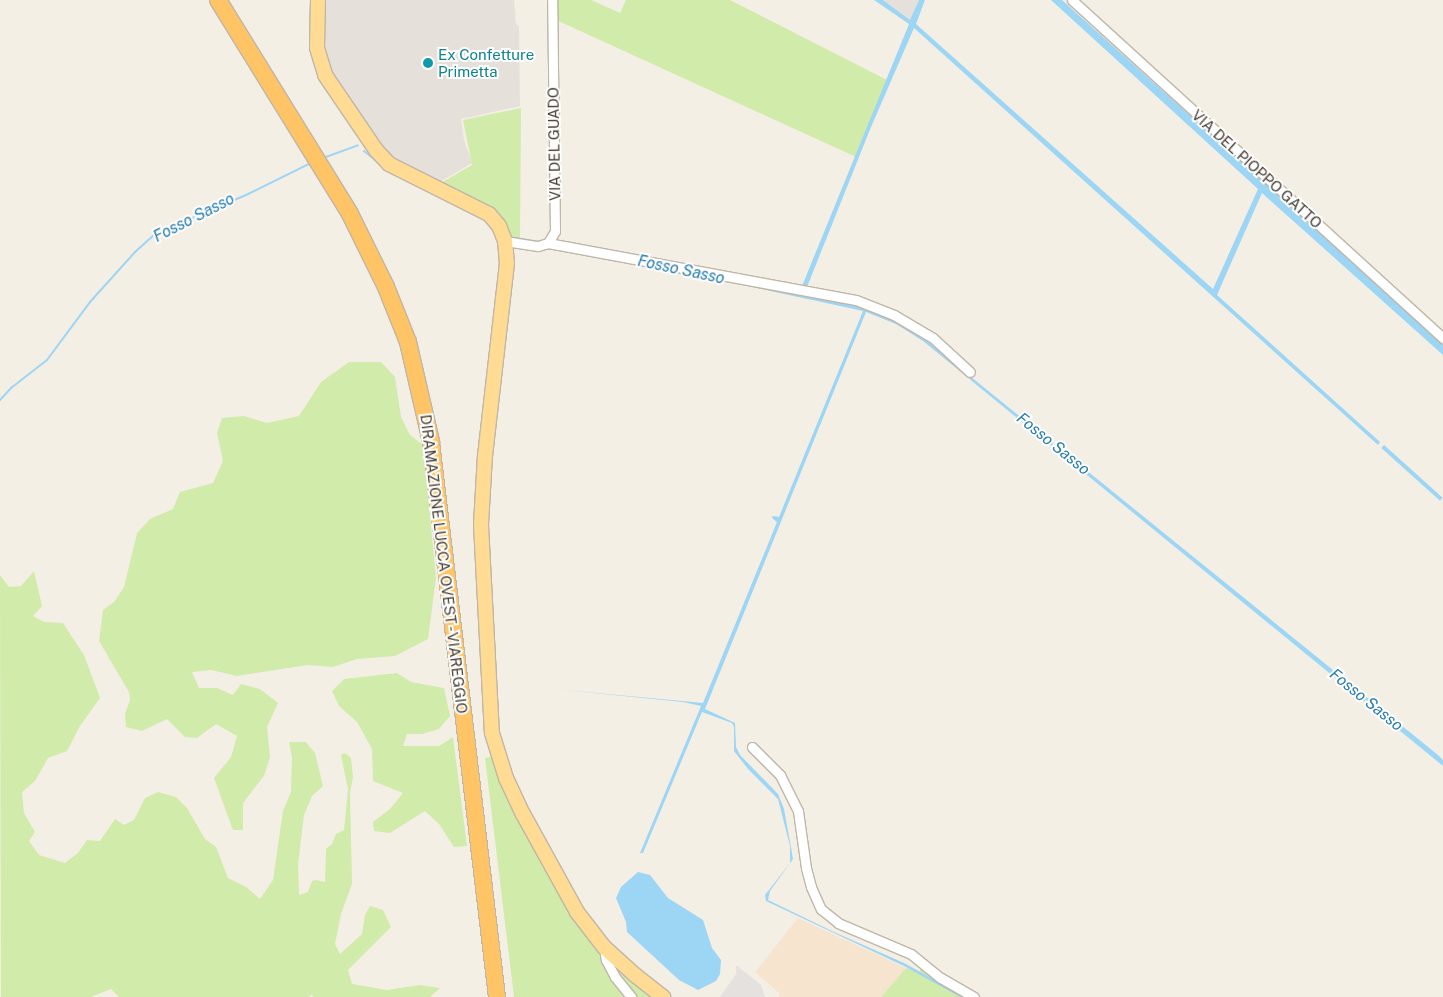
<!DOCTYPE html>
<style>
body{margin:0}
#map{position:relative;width:1443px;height:997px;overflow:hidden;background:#f4efe5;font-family:"Public Sans",sans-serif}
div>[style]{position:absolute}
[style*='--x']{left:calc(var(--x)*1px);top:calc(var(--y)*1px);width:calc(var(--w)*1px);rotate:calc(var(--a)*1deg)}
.commercial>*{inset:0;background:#f7e4cf}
.industrial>*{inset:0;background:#e6e0da}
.green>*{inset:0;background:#d1ebab}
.parking>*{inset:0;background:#e4e1de}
.water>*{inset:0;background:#9dd5f4;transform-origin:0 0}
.stream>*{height:2px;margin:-1px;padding:0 1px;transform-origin:1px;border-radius:1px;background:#9dd5f4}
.roads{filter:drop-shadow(1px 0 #c0b6a7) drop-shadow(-1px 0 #c0b6a7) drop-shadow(0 1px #c0b6a7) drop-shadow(0 -1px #c0b6a7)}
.minor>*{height:9px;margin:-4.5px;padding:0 4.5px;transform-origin:4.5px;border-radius:4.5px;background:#fff}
.primary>*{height:14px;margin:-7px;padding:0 7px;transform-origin:7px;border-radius:7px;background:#ffdb93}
.motorway>*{height:16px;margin:-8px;padding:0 8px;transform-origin:8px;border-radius:8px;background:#ffc465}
.dots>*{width:14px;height:14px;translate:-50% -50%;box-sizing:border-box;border:2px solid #fff;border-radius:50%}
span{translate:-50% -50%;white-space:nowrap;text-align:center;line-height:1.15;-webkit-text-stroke:4px #fff;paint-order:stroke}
.culture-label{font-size:15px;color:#0d838f}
.left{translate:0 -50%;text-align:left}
.street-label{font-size:15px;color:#473e34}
.water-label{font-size:16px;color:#267db1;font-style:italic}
</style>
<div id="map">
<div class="commercial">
<div style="clip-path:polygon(798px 918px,906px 968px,881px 997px,779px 997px,780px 994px,755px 972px)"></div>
</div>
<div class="industrial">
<div style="clip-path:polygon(320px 0,514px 0,516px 24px,519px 26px,520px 106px,461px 119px,464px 140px,472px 163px,438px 183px,393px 160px,342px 98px,319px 49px)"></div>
<div style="clip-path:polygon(883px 0,919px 0,911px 21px)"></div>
</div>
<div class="green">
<div style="clip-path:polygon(554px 0,591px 0,620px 13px,626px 0,730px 0,887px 80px,856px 157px,554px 19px)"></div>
<div style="clip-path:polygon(521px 108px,520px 240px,511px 240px,439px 184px,472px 165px,463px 120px)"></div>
<div style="clip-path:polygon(349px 362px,381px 362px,395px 377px,401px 417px,410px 435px,423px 445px,436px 578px,428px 639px,395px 656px,357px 659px,333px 667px,308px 665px,237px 676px,211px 670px,192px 672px,199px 688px,217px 688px,233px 695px,241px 684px,260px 689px,278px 703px,267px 727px,270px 757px,264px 776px,243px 803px,243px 830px,233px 830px,214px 778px,231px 757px,237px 736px,216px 724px,197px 738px,185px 737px,167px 719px,142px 731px,126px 727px,125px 714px,130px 700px,129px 692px,99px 641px,103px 610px,114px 602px,124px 587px,137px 533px,150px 519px,173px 509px,180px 492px,213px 483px,223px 461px,217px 433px,222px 418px,244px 416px,267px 423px,299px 416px,321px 382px)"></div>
<div style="clip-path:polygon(34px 571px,42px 606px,33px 616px,44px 622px,63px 623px,84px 655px,100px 698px,80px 726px,67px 751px,48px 758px,35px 781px,22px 792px,24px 813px,35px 832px,29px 841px,39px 855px,65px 863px,78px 853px,87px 840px,100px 841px,115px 819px,124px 825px,134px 820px,145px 798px,158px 792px,176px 797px,187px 808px,205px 839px,216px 847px,228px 878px,246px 887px,260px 899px,273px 880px,283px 811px,291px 792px,292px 757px,289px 742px,306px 742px,315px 753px,323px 786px,312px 796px,304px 815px,298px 865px,299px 895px,308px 892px,312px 881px,316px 880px,325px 882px,326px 849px,332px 844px,336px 834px,344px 830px,348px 789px,341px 755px,345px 753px,351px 758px,353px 777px,350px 793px,352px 884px,341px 914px,335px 944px,340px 954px,362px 934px,365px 915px,370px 906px,383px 910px,391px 927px,348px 970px,352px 984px,387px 990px,420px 985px,440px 988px,430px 997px,314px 997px,312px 995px,308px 997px,119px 997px,111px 989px,91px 997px,1px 997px,0 575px,9px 587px,21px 586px)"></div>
<div style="clip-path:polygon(397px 673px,411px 682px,444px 688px,450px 716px,439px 729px,422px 734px,407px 734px,403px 746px,439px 746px,453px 737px,467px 846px,454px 847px,439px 824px,425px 811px,390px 833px,374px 831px,373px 822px,390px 809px,403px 793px,373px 781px,372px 749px,357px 722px,339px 706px,332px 691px,344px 679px)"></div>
<div style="clip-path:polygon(499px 755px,577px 912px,663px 997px,514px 997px,485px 758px)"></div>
<div style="clip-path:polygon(920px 962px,975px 997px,881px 997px,906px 968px,920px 973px)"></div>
</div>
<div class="parking">
<div style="clip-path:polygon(736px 965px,761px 985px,765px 997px,720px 997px,736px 974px)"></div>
</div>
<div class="water">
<div style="clip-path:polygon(874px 0,883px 0,910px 20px,919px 0,925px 0,916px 24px,1213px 289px,1258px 189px,1051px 0,1062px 0,1443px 344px,1443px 355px,1262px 193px,1217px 295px,1380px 442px,1378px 445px,914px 28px,871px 127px,807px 287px,802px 286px,909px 24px)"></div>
<div style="clip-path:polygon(689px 273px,857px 305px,899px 323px,928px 342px,1438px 755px,1443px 760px,1443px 766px,923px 341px,896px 324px,866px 312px,705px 709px,735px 723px,736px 747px,740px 755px,778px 794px,784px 809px,793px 859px,770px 891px,768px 900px,834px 932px,904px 963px,966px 997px,960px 997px,904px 966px,766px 901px,765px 895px,790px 863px,790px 846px,778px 799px,748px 769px,734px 751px,734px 727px,732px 723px,702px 712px,643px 853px,640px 853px,701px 706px,683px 702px,554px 689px,703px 703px,777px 522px,772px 518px,773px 516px,779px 517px,863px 311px)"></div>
<div style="left:1384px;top:445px;width:79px;height:4px;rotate:42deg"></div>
<div style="clip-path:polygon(638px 872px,650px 875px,668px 898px,703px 920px,712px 948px,721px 960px,720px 974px,716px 981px,698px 990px,679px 980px,627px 932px,626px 922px,616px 898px,621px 887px)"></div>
</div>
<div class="stream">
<div style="--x:364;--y:151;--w:22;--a:39"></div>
<div style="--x:323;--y:158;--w:37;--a:-20"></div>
<div style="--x:509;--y:237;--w:30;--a:9"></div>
<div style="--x:753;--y:286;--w:60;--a:12.4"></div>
<div style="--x:0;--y:400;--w:16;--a:-47"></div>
<div style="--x:11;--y:388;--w:46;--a:-37.9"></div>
<div style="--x:47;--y:360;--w:72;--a:-53.4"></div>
<div style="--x:90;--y:302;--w:67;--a:-48"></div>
<div style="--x:135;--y:252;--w:27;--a:-42"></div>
<div style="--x:155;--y:234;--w:99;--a:-23.2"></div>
<div style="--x:246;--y:195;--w:72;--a:-26.2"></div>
</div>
<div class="roads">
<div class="minor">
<div style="--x:1072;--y:0;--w:502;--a:42.34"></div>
<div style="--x:505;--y:241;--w:33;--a:9"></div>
<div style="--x:538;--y:246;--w:10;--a:-17"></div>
<div style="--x:548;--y:243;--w:14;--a:-60"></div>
<div style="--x:555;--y:231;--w:231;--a:-90.7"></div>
<div style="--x:548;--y:243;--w:313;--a:10.5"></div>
<div style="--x:856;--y:300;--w:41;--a:21.5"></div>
<div style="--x:894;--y:315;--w:45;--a:30.5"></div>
<div style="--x:933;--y:338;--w:50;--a:42.6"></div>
<div style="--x:752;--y:747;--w:40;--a:45"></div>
<div style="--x:780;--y:775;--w:40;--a:63.4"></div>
<div style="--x:798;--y:811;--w:58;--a:82"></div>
<div style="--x:806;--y:868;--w:20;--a:75"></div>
<div style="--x:811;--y:887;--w:24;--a:66"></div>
<div style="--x:821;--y:909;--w:22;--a:39"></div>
<div style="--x:838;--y:923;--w:79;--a:23"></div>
<div style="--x:911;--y:954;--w:38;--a:39"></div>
<div style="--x:941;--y:978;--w:38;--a:30"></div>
<div style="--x:604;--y:948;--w:12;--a:81"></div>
<div style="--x:606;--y:960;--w:19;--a:62"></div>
<div style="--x:615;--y:977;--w:26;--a:51"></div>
</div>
<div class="primary">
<div style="--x:318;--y:0;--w:48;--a:91.2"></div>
<div style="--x:317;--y:48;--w:28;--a:73"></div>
<div style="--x:325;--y:75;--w:91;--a:55.8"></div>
<div style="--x:376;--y:150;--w:19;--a:47"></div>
<div style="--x:389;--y:164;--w:112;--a:26.6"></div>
<div style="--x:489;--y:214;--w:16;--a:50"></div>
<div style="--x:499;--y:226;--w:16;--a:68"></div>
<div style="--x:505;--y:241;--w:22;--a:85"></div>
<div style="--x:507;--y:263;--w:193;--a:96.5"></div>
<div style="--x:485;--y:455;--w:70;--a:93.3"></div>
<div style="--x:481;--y:525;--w:208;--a:87"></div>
<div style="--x:492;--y:733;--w:47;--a:72.7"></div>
<div style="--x:506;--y:778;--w:40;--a:65"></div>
<div style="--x:523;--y:814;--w:112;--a:61.1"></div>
<div style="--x:577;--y:912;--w:44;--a:52.4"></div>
<div style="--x:604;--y:947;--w:42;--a:42.1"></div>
<div style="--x:635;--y:975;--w:36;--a:38"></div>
</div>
<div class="motorway">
<div style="--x:218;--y:0;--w:251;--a:58.3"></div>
<div style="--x:350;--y:214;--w:81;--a:63.7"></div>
<div style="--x:386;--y:287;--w:59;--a:68.2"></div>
<div style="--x:408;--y:342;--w:103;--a:77"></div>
<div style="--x:431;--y:442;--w:559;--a:83.22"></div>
</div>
</div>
<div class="dots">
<div style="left:428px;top:63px;background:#0f9aa8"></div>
</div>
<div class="culture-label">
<span class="left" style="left:438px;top:63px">Ex Confetture<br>Primetta</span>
</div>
<div class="street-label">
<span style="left:554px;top:144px;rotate:-91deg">VIA DEL GUADO</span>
<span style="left:1257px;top:169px;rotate:42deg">VIA DEL PIOPPO GATTO</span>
<span style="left:444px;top:564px;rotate:83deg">DIRAMAZIONE LUCCA OVEST - VIAREGGIO</span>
</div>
<div class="water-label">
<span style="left:194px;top:218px;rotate:-27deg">Fosso Sasso</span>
<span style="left:681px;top:270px;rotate:12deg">Fosso Sasso</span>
<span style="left:1053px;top:444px;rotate:39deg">Fosso Sasso</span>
<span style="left:1366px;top:700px;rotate:39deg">Fosso Sasso</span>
</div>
</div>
